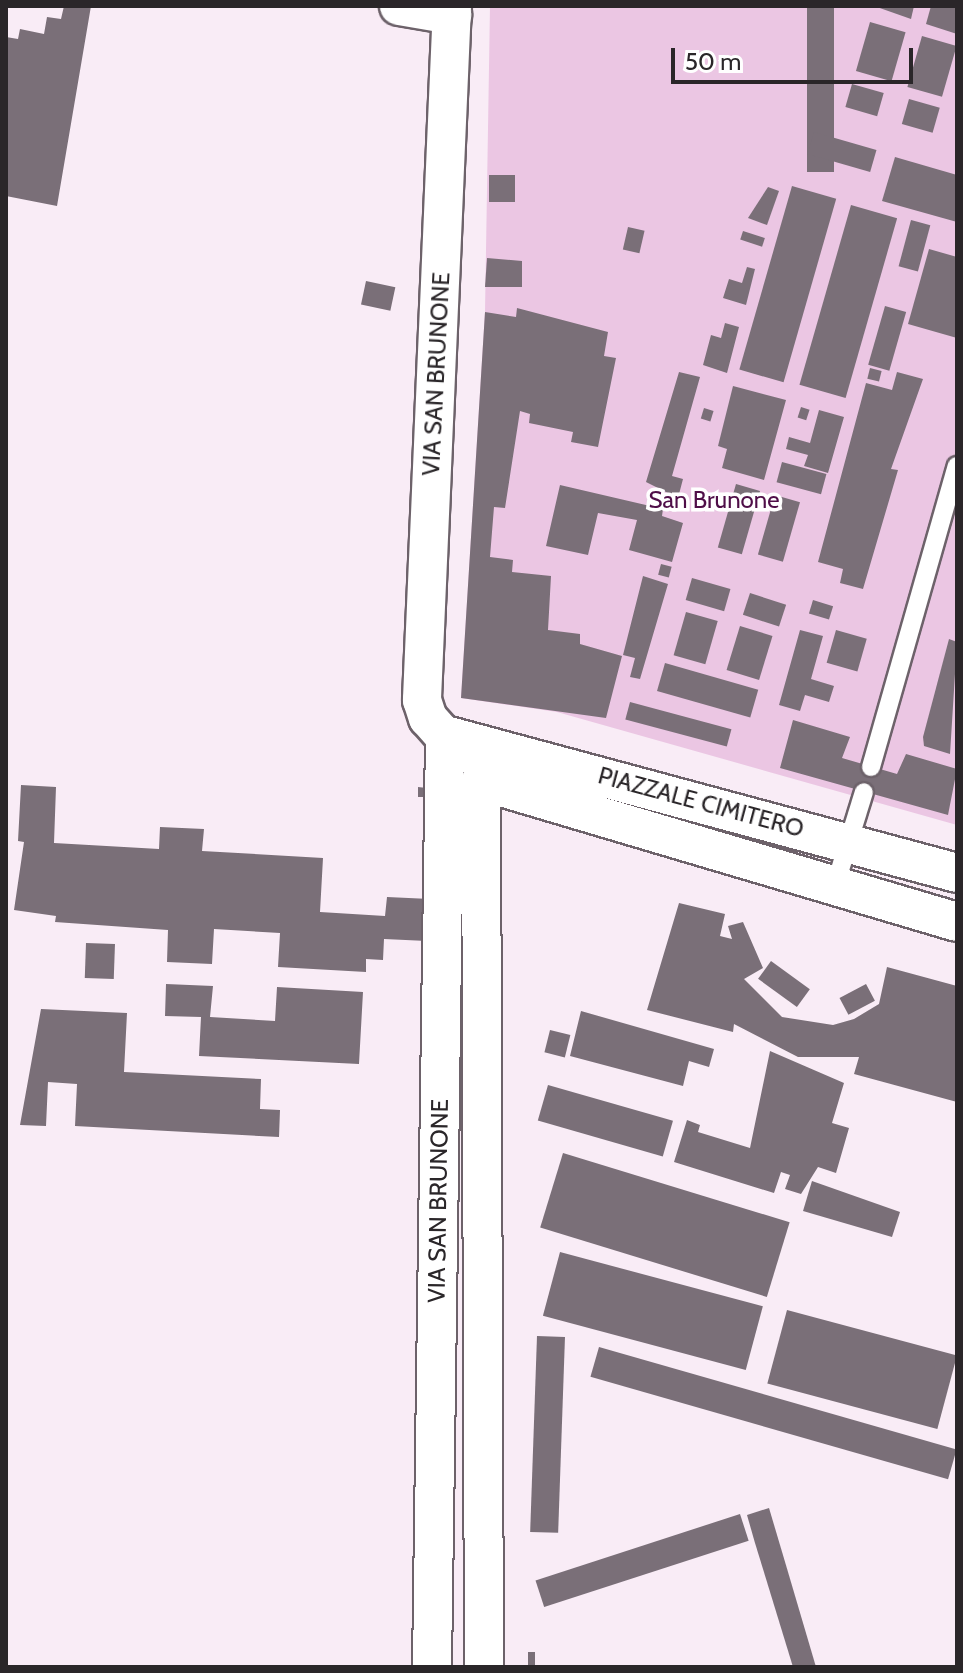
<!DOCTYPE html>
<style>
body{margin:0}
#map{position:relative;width:963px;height:1673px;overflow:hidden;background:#f9ecf6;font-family:Cabin,sans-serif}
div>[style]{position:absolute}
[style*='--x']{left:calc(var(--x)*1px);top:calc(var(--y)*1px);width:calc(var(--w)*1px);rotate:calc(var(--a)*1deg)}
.green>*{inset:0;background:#ebc6e3}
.building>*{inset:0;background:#7a6f78;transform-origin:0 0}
.roads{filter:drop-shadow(2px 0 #6d626a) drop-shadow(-2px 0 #6d626a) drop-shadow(0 2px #6d626a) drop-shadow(0 -2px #6d626a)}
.lane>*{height:18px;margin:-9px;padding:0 9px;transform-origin:9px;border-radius:9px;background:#fff}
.street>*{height:38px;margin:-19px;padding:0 19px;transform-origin:19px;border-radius:19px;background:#fff}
span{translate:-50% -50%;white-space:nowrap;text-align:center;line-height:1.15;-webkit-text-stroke:7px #fff;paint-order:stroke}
.street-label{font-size:24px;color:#2a2629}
.park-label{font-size:24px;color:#4f0e48}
.frame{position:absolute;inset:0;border:8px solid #2a2629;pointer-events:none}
.scale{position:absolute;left:671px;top:48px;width:242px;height:36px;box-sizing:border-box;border:4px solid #2a2629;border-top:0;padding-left:10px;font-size:24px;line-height:28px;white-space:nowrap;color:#2a2629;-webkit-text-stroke:6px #fff;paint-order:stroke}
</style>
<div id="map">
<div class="green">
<div style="clip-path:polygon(490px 6px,957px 6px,957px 825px,557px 712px,461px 698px,485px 312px)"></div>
</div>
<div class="building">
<div style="clip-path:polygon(64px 6px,91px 6px,57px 206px,6px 196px,6px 37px,18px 39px,20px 29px,44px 34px,47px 17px,61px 19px)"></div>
<div style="left:807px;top:6px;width:27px;height:166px"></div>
<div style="clip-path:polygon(874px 6px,914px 6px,911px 19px)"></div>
<div style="clip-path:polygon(931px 6px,957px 6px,957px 34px,926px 24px)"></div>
<div style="left:870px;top:22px;width:37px;height:51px;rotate:16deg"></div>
<div style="left:922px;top:36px;width:36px;height:53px;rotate:16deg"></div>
<div style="left:852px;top:84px;width:33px;height:24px;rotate:16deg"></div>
<div style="left:909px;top:99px;width:32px;height:26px;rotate:16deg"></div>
<div style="left:814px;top:132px;width:65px;height:23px;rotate:16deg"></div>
<div style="clip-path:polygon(895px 157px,957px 175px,957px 222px,882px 201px)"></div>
<div style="left:489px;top:175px;width:26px;height:27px"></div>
<div style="left:792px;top:186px;width:46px;height:191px;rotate:16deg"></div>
<div style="clip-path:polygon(768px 187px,779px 191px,767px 225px,748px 218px)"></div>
<div style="left:851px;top:205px;width:48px;height:187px;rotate:16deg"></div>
<div style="left:911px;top:220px;width:20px;height:48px;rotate:15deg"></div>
<div style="left:628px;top:227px;width:17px;height:23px;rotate:13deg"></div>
<div style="left:743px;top:231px;width:23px;height:9px;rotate:18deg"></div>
<div style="clip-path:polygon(929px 249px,957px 257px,957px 338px,908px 324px)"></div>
<div style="clip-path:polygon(487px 258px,522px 261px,522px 287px,485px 287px)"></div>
<div style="clip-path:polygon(747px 267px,755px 269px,746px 305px,723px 298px,729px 279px,742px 283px)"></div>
<div style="left:366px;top:281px;width:30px;height:24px;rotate:12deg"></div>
<div style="left:885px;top:306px;width:22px;height:61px;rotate:16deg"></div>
<div style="clip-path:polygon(517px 308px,608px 332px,604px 356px,616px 358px,598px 447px,571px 442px,573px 432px,529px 423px,530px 414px,520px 411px,505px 508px,494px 507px,490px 557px,513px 560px,512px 572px,551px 576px,548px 630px,580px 634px,580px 644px,622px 656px,606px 718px,461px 698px,485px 312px,516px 317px)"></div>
<div style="clip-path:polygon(725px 323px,739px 327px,727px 373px,703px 365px,711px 335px,721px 338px)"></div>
<div style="left:870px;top:368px;width:12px;height:11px;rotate:14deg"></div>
<div style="clip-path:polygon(679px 372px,700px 377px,672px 476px,683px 479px,678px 498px,646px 482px)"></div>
<div style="clip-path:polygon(897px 372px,923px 379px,891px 469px,898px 470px,863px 589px,840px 583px,843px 569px,818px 562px,866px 383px,892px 390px)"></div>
<div style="clip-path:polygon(733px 386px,786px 400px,764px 480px,722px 468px,727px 449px,718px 446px)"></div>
<div style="left:801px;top:407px;width:9px;height:11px;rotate:18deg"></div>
<div style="left:704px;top:408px;width:10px;height:11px;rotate:17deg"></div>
<div style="clip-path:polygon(819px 410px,844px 417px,828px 473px,804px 466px,808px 455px,786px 449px,789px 437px,810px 443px)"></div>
<div style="left:782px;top:462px;width:46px;height:21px;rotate:15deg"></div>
<div style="left:736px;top:484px;width:25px;height:66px;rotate:16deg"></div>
<div style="clip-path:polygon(560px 485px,663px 509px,662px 516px,683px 523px,672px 562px,629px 550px,637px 520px,598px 513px,588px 555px,546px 546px)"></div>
<div style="left:775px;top:495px;width:26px;height:62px;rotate:16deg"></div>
<div style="left:661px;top:564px;width:11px;height:11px;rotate:15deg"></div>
<div style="clip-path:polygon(643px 576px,668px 584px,640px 679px,630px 677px,635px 658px,623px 655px)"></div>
<div style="left:692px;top:578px;width:40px;height:23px;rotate:16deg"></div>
<div style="left:750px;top:593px;width:38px;height:23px;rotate:18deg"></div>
<div style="left:813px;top:600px;width:21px;height:14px;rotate:17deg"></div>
<div style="left:686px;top:612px;width:33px;height:45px;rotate:16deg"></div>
<div style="left:740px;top:626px;width:34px;height:46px;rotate:17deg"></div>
<div style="clip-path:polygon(800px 630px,823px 636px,811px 679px,834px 686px,829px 702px,805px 695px,800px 711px,779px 705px)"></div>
<div style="left:836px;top:630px;width:32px;height:34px;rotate:16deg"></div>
<div style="clip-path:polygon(949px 639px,957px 642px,950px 754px,924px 746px,923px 737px)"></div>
<div style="left:665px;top:663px;width:97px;height:29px;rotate:16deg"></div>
<div style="left:630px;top:702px;width:105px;height:18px;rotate:15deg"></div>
<div style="clip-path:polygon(793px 720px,850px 737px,842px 758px,897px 774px,906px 754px,957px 769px,948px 815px,780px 768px)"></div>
<div style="clip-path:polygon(21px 785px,56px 787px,54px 843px,159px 849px,160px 827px,204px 829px,202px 851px,323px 858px,320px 912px,385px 916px,387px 897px,430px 899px,427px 941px,384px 939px,383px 960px,366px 959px,366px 972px,278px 967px,280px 933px,214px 929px,212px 964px,167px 962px,168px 930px,55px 922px,56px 916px,14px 910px,24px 842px,18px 841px)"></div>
<div style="clip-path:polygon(418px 787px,427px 788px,428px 797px,418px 797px)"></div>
<div style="clip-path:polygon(679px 903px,725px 914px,720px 936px,732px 939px,728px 926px,743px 922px,763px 968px,744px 979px,782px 1017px,833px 1025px,854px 1019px,879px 1004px,887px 967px,957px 986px,957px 1102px,854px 1074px,859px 1057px,798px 1057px,734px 1024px,733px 1032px,647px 1010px)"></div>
<div style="left:86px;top:943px;width:29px;height:35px;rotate:2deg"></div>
<div style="left:771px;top:961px;width:48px;height:22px;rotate:36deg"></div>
<div style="clip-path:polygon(166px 984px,213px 986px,210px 1017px,275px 1021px,277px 987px,363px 992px,359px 1064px,199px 1056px,201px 1017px,165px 1016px)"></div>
<div style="left:866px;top:984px;width:19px;height:30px;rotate:62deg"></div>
<div style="clip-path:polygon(41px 1009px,127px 1013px,124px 1072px,261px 1079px,260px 1109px,280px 1110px,279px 1137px,75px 1126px,77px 1084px,48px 1082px,46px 1126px,20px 1125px)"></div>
<div style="clip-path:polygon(581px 1011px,714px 1049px,709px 1067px,689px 1061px,683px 1086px,570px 1056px)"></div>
<div style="left:550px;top:1030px;width:21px;height:23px;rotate:14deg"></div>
<div style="clip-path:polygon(770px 1051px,844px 1083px,832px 1123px,849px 1128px,836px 1173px,818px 1167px,801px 1194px,785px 1189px,790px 1175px,781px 1172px,774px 1193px,674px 1162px,687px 1120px,700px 1125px,698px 1132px,750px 1148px)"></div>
<div style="left:548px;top:1085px;width:130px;height:37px;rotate:16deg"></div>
<div style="left:563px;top:1153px;width:237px;height:78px;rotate:17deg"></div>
<div style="clip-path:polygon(812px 1181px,900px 1212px,892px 1237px,803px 1211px)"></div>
<div style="left:560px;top:1252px;width:210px;height:66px;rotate:15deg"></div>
<div style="left:787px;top:1310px;width:176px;height:76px;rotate:15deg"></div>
<div style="left:537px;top:1336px;width:28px;height:196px;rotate:2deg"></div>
<div style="left:599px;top:1347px;width:372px;height:31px;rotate:16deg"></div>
<div style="clip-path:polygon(769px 1508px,788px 1572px,816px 1667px,793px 1667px,755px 1543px,747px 1515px)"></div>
<div style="left:740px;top:1514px;width:28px;height:215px;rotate:72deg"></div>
<div style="left:528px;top:1652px;width:7px;height:15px"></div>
</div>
<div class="roads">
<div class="lane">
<div style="--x:871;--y:767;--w:313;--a:-74.1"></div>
<div style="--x:835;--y:886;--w:98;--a:-72.9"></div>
</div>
<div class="street">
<div style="--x:399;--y:6;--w:54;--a:9.6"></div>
<div style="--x:452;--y:6;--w:695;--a:92.48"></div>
<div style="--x:422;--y:700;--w:19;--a:72"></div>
<div style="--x:428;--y:718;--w:48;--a:48.4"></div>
<div style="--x:445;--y:735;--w:530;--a:15.08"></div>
<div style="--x:481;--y:781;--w:886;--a:89.81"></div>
<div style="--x:481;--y:781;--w:496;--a:16.5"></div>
<div style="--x:432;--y:1667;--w:932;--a:-89.2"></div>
</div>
</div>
<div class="street-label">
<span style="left:436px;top:374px;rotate:-87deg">VIA SAN BRUNONE</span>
<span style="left:701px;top:802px;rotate:15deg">PIAZZALE CIMITERO</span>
<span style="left:438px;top:1201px;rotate:-89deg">VIA SAN BRUNONE</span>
</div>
<div class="park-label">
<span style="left:714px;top:500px">San Brunone</span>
</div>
<div class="frame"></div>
<div class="scale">50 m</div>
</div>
